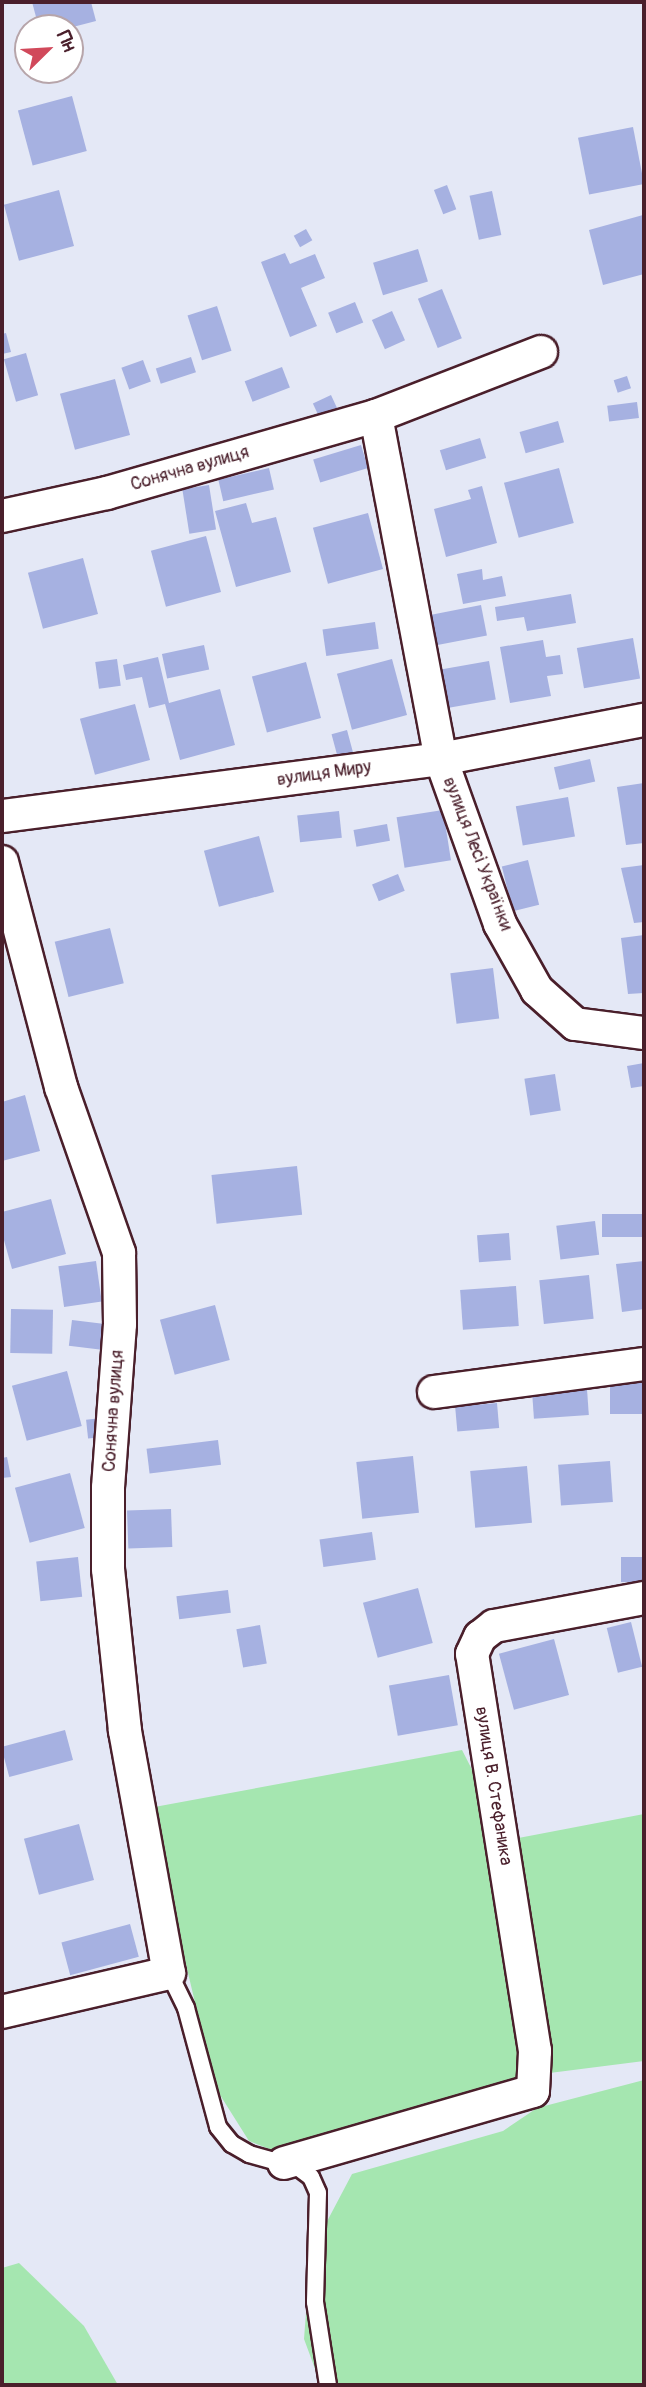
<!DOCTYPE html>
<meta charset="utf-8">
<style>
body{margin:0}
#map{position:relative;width:646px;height:2387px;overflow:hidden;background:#e4e8f6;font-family:Pangolin,sans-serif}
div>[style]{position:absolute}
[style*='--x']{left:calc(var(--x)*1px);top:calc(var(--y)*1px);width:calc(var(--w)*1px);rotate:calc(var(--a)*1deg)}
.green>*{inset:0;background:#a5e6b0}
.building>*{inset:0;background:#a6b1e1;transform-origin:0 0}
.roads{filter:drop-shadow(2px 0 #4a1f2b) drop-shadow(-2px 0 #4a1f2b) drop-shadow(0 2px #4a1f2b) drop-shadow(0 -2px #4a1f2b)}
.service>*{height:16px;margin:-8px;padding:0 8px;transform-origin:8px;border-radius:8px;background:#fff}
.minor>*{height:32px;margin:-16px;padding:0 16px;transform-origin:16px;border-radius:16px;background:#fff}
span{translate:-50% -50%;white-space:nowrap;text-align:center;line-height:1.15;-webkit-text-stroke:6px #fff;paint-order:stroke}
.street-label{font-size:18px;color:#4a1f2b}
.frame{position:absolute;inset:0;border:4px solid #4a1f2b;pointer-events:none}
.north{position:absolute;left:14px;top:14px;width:70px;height:70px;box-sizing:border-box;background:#fff;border:2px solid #b7a5aa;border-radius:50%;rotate:66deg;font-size:19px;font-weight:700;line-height:28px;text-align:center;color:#4a1f2b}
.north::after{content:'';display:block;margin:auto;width:24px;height:32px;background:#d1495b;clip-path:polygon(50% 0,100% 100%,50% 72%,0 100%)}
</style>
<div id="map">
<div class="green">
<div style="clip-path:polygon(462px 1750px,508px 1840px,644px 1814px,644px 2061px,526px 2076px,272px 2150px,249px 2141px,215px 2087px,149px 1808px)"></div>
<div style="clip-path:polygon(644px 2080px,644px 2385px,321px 2385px,304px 2339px,309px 2274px,323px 2229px,352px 2174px,503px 2131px,537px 2108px)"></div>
<div style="clip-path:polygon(19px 2263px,84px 2326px,118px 2385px,2px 2385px,2px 2268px)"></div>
</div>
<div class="building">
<div style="clip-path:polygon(32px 2px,91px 2px,96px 21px,69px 28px,39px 28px)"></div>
<div style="left:72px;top:96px;width:57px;height:56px;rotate:75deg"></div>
<div style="left:633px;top:127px;width:58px;height:56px;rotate:79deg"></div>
<div style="left:447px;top:185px;width:26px;height:14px;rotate:69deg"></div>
<div style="left:59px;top:190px;width:58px;height:57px;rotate:75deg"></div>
<div style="left:492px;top:191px;width:45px;height:23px;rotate:78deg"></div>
<div style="clip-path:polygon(643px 215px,644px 274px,603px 285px,589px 230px)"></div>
<div style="left:306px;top:229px;width:13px;height:14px;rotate:61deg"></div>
<div style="left:418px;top:249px;width:34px;height:47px;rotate:73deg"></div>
<div style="clip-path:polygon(285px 253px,290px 264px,315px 254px,325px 278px,301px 288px,317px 326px,290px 337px,261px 262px)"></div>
<div style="left:442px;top:289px;width:53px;height:26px;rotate:68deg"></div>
<div style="left:355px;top:302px;width:22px;height:29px;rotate:68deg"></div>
<div style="left:217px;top:306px;width:47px;height:31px;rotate:72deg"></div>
<div style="left:392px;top:311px;width:32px;height:22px;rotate:66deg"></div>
<div style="clip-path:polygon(6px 333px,11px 352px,2px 354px,2px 334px)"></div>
<div style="left:26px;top:353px;width:44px;height:23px;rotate:74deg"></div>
<div style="left:191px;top:357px;width:16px;height:37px;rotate:72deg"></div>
<div style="left:143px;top:360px;width:23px;height:23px;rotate:70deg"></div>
<div style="left:282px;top:367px;width:22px;height:40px;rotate:69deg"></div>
<div style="left:627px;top:376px;width:13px;height:14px;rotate:72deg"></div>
<div style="left:115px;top:379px;width:58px;height:57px;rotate:75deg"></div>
<div style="left:331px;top:395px;width:19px;height:20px;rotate:65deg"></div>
<div style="left:637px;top:402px;width:16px;height:30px;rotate:83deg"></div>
<div style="left:558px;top:421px;width:22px;height:40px;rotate:74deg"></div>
<div style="left:480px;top:438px;width:21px;height:42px;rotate:73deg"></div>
<div style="left:361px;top:445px;width:24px;height:50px;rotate:73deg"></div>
<div style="left:269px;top:468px;width:22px;height:52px;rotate:77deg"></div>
<div style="left:559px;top:468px;width:57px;height:57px;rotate:75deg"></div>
<div style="left:209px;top:485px;width:45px;height:27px;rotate:81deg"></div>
<div style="clip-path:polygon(482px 486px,497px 543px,446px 557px,434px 509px,471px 499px,468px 490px)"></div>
<div style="clip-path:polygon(246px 503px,252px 523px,276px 517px,291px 572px,236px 587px,215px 511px)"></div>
<div style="left:368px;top:513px;width:58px;height:57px;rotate:75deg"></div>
<div style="left:206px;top:536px;width:58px;height:57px;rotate:75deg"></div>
<div style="left:83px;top:558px;width:58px;height:57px;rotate:75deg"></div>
<div style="clip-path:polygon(482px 569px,483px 580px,502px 576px,506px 596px,463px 604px,457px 574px)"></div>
<div style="clip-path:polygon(571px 594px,576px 623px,527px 631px,524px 617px,497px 621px,495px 607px)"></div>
<div style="left:481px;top:605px;width:31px;height:57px;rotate:79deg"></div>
<div style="left:375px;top:622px;width:27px;height:53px;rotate:82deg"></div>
<div style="left:633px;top:638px;width:41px;height:57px;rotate:80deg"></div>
<div style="clip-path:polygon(543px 640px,546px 657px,560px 655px,563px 674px,547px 676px,551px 696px,510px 703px,500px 647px)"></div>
<div style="left:204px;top:645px;width:25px;height:43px;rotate:78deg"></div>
<div style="clip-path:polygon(158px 657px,169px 703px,220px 689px,235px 745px,180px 760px,165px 704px,149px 708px,142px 677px,126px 680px,123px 665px)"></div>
<div style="left:117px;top:659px;width:27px;height:22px;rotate:82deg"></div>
<div style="left:392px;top:659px;width:58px;height:57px;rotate:75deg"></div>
<div style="left:489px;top:661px;width:39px;height:49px;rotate:80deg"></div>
<div style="left:306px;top:662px;width:58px;height:56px;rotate:75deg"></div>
<div style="left:135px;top:704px;width:58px;height:57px;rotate:75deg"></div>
<div style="left:347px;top:730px;width:28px;height:16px;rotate:75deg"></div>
<div style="left:590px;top:759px;width:23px;height:37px;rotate:77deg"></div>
<div style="clip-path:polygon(644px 783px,644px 843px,626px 845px,617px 787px)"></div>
<div style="left:568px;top:797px;width:40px;height:53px;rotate:80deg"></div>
<div style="left:443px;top:810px;width:51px;height:47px;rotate:81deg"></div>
<div style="left:339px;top:811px;width:27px;height:42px;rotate:84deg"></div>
<div style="left:387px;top:824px;width:17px;height:34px;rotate:80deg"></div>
<div style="left:259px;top:836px;width:58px;height:57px;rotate:75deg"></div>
<div style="left:528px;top:860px;width:46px;height:27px;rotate:76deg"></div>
<div style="clip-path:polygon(644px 865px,644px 922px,634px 923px,621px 868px)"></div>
<div style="left:398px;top:874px;width:18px;height:28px;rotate:68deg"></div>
<div style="left:110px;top:928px;width:57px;height:57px;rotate:76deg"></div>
<div style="clip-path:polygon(644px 935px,644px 993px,628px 994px,621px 938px)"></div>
<div style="left:493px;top:968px;width:51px;height:43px;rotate:83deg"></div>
<div style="clip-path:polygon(644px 1063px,644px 1086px,631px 1088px,627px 1066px)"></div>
<div style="left:555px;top:1074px;width:37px;height:31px;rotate:81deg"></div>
<div style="clip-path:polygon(25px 1095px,40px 1151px,2px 1161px,2px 1102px)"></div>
<div style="left:297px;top:1166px;width:49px;height:86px;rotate:84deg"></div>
<div style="clip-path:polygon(51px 1199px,66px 1254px,12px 1269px,2px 1233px,2px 1212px)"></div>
<div style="left:644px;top:1214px;width:23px;height:42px;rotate:90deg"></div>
<div style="left:595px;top:1221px;width:34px;height:39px;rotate:83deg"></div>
<div style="left:509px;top:1233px;width:27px;height:32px;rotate:86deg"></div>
<div style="left:96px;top:1261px;width:41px;height:38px;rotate:82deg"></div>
<div style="clip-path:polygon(644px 1261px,644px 1309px,622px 1312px,616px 1264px)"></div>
<div style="left:589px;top:1275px;width:44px;height:50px;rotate:84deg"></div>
<div style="left:516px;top:1286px;width:40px;height:56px;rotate:86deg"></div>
<div style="left:215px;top:1305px;width:57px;height:57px;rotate:75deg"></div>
<div style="left:11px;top:1309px;width:42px;height:44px;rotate:1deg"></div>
<div style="left:72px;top:1320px;width:33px;height:26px;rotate:7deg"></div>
<div style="left:67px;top:1371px;width:57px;height:57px;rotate:75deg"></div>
<div style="left:644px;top:1379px;width:35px;height:34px;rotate:90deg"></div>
<div style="left:587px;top:1389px;width:26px;height:55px;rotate:86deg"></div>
<div style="left:497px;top:1403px;width:25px;height:42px;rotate:85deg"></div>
<div style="left:102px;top:1418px;width:19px;height:16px;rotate:84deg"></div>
<div style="left:218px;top:1440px;width:25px;height:72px;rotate:83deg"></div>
<div style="left:413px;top:1456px;width:57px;height:57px;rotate:84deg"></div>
<div style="clip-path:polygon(7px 1457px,11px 1477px,2px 1478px,2px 1458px)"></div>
<div style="left:610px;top:1461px;width:41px;height:52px;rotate:86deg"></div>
<div style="left:527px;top:1466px;width:57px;height:57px;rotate:85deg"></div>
<div style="left:70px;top:1473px;width:57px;height:57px;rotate:75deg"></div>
<div style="left:171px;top:1509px;width:38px;height:44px;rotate:88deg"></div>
<div style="left:372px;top:1532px;width:28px;height:53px;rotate:82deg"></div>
<div style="left:78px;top:1557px;width:40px;height:42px;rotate:84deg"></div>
<div style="left:644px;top:1557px;width:25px;height:23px;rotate:90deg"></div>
<div style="left:418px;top:1588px;width:57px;height:57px;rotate:75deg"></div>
<div style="left:228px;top:1590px;width:23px;height:52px;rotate:83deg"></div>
<div style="left:631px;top:1622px;width:46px;height:25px;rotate:76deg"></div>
<div style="left:260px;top:1625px;width:39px;height:24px;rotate:80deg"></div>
<div style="left:554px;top:1639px;width:58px;height:57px;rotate:75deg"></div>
<div style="left:449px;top:1675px;width:51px;height:61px;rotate:80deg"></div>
<div style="left:65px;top:1730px;width:31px;height:66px;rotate:75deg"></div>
<div style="left:79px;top:1824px;width:58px;height:57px;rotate:75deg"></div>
<div style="left:130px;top:1924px;width:34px;height:71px;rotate:75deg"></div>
</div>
<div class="roads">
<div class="service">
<div style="--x:169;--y:1973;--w:39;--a:64"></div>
<div style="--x:186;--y:2008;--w:123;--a:74.9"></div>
<div style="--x:218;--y:2127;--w:22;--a:51"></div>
<div style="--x:232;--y:2144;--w:20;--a:30"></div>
<div style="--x:249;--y:2154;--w:52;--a:15.6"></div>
<div style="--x:299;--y:2168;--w:15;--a:37"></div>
<div style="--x:311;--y:2177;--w:17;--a:66"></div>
<div style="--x:318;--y:2193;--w:109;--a:91.6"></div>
<div style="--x:315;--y:2302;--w:84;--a:81.1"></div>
</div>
<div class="minor">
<div style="--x:376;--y:416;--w:349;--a:79.3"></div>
<div style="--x:441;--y:759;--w:175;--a:70.3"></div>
<div style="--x:500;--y:924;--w:76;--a:60.7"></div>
<div style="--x:537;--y:990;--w:51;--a:41.8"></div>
<div style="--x:575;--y:1024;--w:70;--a:7.4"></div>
<div style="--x:2;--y:516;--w:107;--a:-12.4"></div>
<div style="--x:107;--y:493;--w:280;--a:-16"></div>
<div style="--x:376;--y:416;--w:177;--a:-21.2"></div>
<div style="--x:2;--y:816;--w:443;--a:-7.4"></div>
<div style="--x:441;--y:759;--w:207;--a:-10.9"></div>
<div style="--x:2;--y:862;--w:233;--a:75.3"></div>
<div style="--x:61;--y:1087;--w:176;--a:70.7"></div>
<div style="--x:119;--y:1253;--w:71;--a:89.2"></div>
<div style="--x:120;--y:1324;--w:164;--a:94.2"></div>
<div style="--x:108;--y:1488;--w:81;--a:90"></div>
<div style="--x:108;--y:1569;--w:163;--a:84"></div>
<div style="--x:125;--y:1731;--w:246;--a:79.7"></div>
<div style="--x:169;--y:1973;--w:171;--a:166.9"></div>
<div style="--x:434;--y:1392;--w:212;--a:-7.6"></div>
<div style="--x:284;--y:2163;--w:259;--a:-16.1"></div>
<div style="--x:533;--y:2091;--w:40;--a:-87.1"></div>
<div style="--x:535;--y:2051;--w:402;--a:-99"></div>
<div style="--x:472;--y:1654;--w:19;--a:-65"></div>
<div style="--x:480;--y:1637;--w:18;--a:-38"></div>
<div style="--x:494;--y:1626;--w:153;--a:-10.6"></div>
</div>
</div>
<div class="street-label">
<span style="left:190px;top:469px;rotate:-16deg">Сонячна вулиця</span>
<span style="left:324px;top:774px;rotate:-8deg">вулиця Миру</span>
<span style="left:477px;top:854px;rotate:69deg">вулиця Лесі Українки</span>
<span style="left:114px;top:1411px;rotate:-86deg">Сонячна вулиця</span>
<span style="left:493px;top:1786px;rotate:81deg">вулиця В. Стефаника</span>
</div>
<div class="frame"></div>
<div class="north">Пн</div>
</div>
